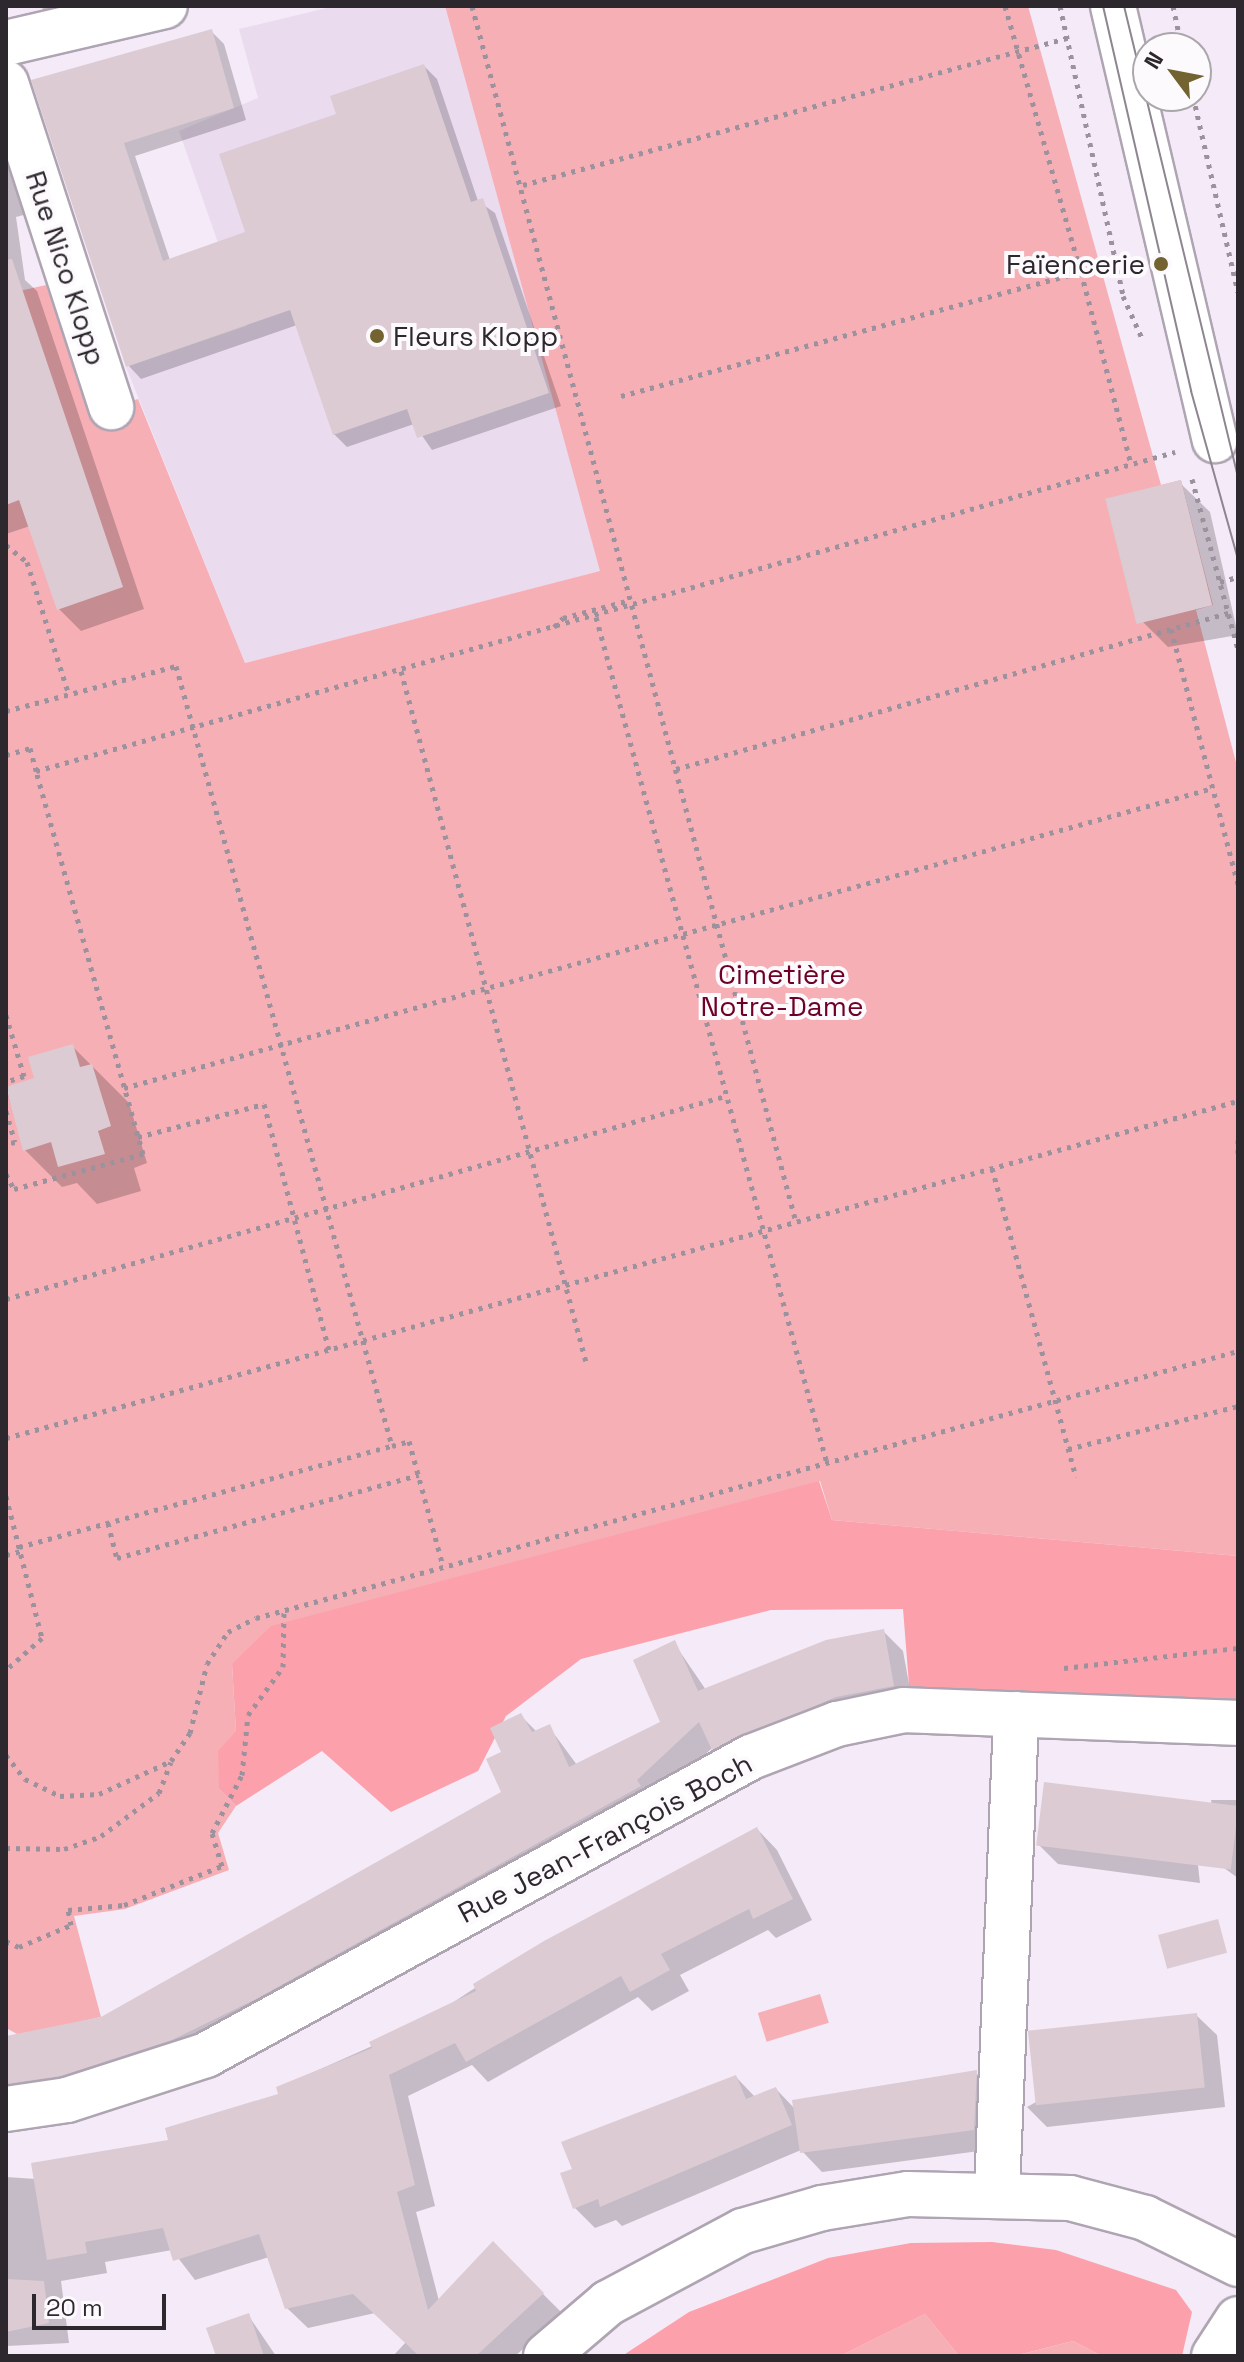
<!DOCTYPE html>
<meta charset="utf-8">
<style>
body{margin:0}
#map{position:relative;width:1244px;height:2362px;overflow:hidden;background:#f5eaf8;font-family:"Space Grotesk",sans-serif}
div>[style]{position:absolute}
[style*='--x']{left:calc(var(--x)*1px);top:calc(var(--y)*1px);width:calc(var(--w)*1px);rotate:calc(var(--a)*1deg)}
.built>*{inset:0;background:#ebdbef}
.green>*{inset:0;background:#f7afb6;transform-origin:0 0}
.forest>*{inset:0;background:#fca1ab}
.shadow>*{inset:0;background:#0003}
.building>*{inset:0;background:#dccbd3;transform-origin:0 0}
.path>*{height:5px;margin-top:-2.5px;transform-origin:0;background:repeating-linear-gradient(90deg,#9b929d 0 4px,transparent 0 10px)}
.roads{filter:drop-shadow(2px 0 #afa5b2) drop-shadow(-2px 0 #afa5b2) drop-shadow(0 2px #afa5b2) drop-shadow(0 -2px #afa5b2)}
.minor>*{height:44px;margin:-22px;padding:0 22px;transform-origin:22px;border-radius:22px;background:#fff}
.major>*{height:44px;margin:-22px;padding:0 22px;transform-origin:22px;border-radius:22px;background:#fff}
.tram>*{height:2px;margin:-1px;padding:0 1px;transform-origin:1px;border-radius:1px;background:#8d858f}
.dots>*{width:22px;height:22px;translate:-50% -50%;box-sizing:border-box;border:4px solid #fdfafd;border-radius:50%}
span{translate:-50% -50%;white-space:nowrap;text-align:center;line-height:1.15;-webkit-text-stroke:8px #fdfafd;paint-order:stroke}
.poi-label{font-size:28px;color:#2d282e}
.right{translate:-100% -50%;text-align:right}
.left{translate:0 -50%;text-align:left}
.street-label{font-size:28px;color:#2d282e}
.park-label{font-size:28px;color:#6f0025}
.frame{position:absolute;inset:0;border:8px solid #2d282e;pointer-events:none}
.north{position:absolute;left:1132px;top:32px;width:80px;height:80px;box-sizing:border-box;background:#fdfafd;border:2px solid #aaa6aa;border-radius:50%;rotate:302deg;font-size:22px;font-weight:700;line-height:32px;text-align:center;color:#2d282e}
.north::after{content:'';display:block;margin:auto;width:28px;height:36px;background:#726331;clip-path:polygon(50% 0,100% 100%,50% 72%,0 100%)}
.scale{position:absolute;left:32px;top:2294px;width:134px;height:36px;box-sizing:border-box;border:4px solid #2d282e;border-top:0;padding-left:10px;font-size:24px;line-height:28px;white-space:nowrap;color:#2d282e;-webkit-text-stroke:6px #fdfafd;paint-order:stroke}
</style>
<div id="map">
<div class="built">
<div style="clip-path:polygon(335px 6px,445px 6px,601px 571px,245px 663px,126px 367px,247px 326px,179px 131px,258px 98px,239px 29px)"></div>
</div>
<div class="green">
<div style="clip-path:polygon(445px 6px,1028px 6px,1161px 485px,1181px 480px,1213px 605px,1196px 610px,1238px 770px,1238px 1556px,832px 1520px,820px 1481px,232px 1664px,236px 1731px,219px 1789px,236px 1806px,218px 1833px,229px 1870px,125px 1909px,74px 1916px,101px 2017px,19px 2035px,6px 2028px,6px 294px,46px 285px,90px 414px,138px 399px,245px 663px,600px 571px)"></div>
<div style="left:820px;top:1994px;width:30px;height:65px;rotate:73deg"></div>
<div style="clip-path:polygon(925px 2314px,959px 2356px,840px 2356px)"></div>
<div style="clip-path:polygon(1073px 2341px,1102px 2356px,1014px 2356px)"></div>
</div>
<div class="forest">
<div style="clip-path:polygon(819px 1481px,832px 1520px,1238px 1556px,1238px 1704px,910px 1697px,903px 1609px,771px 1610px,581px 1659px,506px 1716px,478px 1771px,391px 1812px,322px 1751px,236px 1806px,219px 1789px,218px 1751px,236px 1731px,232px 1664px,271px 1626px)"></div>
<div style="clip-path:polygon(992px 2242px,1056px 2250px,1176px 2290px,1192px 2312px,1182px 2356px,1102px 2356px,1073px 2341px,1014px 2356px,959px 2356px,925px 2314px,840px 2356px,622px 2356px,689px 2312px,828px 2258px,911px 2243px)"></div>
</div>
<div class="shadow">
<div style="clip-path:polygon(40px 6px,60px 6px,44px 10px)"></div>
<div style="clip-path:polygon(211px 31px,224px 44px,246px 120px,135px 156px,170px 260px,248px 233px,339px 115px,424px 66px,437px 79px,478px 201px,495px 213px,561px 406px,432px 450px,414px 424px,347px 447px,334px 434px,297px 325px,141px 379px,128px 365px,34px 81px)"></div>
<div style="clip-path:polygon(6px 117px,35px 212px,16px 217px,25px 280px,37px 291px,144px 609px,81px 631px,59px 609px,30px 526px,6px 534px)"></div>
<div style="clip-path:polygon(1180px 483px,1210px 512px,1238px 635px,1168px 647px,1138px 617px)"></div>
<div style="clip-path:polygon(72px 1046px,129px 1103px,147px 1163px,134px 1168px,141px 1191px,97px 1204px,77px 1183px,62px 1187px,25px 1150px,6px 1089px,37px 1080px)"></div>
<div style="clip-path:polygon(883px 1631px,903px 1651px,913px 1706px,733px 1769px,712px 1748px,656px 1801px,276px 2018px,6px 2108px,6px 2038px,102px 2019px,504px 1793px,503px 1753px,520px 1715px,537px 1732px,549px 1727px,577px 1765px,663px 1723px,674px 1643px,706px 1690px)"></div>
<div style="clip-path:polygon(1211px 1800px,1238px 1800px,1238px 1878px,1196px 1848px,1200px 1883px,1058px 1864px,1038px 1844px,1212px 1806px)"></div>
<div style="clip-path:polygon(757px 1829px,777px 1850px,812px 1920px,776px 1938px,768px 1930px,680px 1975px,689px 1991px,652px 2011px,638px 1997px,488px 2082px,472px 2065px,408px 2096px,435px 2206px,416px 2212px,439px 2301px,493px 2244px,563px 2314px,515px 2356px,393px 2356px,406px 2342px,375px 2313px,308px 2328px,287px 2308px,269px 2257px,195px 2280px,172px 2250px,105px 2262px,107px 2273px,61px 2281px,69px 2343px,6px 2346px,6px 2177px,36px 2179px,171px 2141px,280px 2095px,278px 2088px,417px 2026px,545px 1942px)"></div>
<div style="clip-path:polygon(1196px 2015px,1217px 2035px,1225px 2107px,1047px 2127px,1027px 2107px)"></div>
<div style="clip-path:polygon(976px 2073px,996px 2093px,994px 2149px,822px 2172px,801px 2150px,622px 2226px,616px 2220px,595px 2228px,575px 2208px,736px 2077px,755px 2097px,776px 2089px,795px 2109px)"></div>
<div style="clip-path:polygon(248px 2315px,276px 2356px,218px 2356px)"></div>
</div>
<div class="building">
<div style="clip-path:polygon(212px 29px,234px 108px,124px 143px,163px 261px,245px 232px,219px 154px,336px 114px,330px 96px,424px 64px,471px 202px,483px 198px,549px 393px,417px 438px,407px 409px,333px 435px,290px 310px,126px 367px,31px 80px)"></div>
<div style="clip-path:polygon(12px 259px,123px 587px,57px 610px,19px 500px,6px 505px,6px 260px)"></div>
<div style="left:1181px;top:480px;width:129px;height:78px;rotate:76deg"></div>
<div style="clip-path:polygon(73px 1044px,80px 1067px,92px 1064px,111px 1126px,98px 1131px,105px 1154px,58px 1167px,51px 1142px,23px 1151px,6px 1087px,34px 1078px,28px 1057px)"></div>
<div style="clip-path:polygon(884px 1629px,894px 1686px,836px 1697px,712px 1750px,699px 1722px,637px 1780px,641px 1786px,256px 1999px,172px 2040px,61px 2076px,6px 2084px,6px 2036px,101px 2017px,501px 1792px,486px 1759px,501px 1752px,490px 1728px,521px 1713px,532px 1732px,550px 1724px,569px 1767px,660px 1722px,633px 1660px,675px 1640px,698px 1691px,826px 1640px)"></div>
<div style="left:1044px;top:1782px;width:196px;height:64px;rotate:7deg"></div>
<div style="clip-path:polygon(757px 1827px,793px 1899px,753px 1919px,749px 1909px,661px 1954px,670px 1970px,630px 1992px,621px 1976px,466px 2062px,455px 2043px,389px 2075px,415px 2185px,397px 2192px,428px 2310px,493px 2241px,544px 2293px,476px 2356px,419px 2356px,353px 2294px,285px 2309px,259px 2234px,173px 2261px,163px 2228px,85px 2242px,87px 2253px,47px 2260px,31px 2163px,168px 2140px,165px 2128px,278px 2094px,276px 2087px,372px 2048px,369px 2042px,476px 1991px,473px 1984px,544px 1941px)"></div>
<div style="left:1218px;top:1919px;width:35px;height:62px;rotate:75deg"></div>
<div style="left:1197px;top:2013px;width:75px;height:170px;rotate:84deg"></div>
<div style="clip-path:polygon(977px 2070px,974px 2130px,800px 2153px,792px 2100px)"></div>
<div style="clip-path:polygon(736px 2075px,746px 2099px,776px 2087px,792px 2125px,600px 2207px,598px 2199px,573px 2209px,560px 2173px,572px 2169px,561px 2142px)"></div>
<div style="clip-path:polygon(6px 2279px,44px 2281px,49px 2323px,6px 2332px)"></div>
<div style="clip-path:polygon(249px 2313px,264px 2356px,216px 2356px,206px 2328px)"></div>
</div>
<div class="path">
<div style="--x:472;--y:6;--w:1258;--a:75.08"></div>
<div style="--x:1005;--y:6;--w:277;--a:74.1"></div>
<div style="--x:1060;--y:6;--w:297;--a:77.7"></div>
<div style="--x:1123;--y:296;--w:46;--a:65.7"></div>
<div style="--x:1173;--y:6;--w:43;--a:77.9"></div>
<div style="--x:1193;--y:96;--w:201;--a:77.1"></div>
<div style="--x:523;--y:185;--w:564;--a:-15.12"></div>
<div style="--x:621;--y:396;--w:476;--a:-15.1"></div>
<div style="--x:1081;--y:272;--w:198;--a:75.4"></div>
<div style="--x:1192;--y:479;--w:176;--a:74.9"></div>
<div style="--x:6;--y:545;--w:27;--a:39"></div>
<div style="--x:27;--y:562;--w:139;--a:72.5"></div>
<div style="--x:1220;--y:582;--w:19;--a:-16"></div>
<div style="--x:596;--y:617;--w:877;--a:74.73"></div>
<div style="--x:554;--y:627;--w:13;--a:-45"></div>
<div style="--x:563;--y:618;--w:66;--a:-14.9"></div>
<div style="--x:1171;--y:629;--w:264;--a:75.3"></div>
<div style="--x:401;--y:671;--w:715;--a:75.01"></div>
<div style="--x:6;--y:711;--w:176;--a:-14.8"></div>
<div style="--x:176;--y:666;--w:809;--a:74.52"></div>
<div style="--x:392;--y:1446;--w:18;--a:-16"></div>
<div style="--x:409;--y:1441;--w:130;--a:74.8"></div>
<div style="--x:6;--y:755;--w:25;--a:-16"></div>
<div style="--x:30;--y:748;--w:24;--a:75"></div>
<div style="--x:36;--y:771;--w:1183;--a:-15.65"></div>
<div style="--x:676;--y:769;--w:574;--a:-15.78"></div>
<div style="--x:6;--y:1015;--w:64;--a:73.6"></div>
<div style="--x:24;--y:1076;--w:19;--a:162"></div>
<div style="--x:124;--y:1088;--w:1130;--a:-15.4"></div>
<div style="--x:6;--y:1111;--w:32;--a:74"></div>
<div style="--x:15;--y:1142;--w:9;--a:167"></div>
<div style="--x:138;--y:1137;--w:130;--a:-14.7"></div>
<div style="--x:264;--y:1104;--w:254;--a:75.2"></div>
<div style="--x:1238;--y:1140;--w:16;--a:90"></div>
<div style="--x:992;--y:1168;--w:320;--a:74.8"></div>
<div style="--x:6;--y:1174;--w:17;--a:62"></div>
<div style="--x:14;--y:1189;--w:134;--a:-15.2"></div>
<div style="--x:143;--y:1154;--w:398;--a:-105.6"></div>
<div style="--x:6;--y:1299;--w:748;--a:-15.75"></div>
<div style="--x:6;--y:1438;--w:1277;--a:-15.3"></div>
<div style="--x:1068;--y:1449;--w:175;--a:-14.2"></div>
<div style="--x:6;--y:1496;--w:146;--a:75.8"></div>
<div style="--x:42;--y:1638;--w:48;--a:138.4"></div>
<div style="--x:108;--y:1523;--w:36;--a:76"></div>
<div style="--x:117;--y:1558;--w:313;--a:-15.4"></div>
<div style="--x:19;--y:1547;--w:386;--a:-15.2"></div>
<div style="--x:6;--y:1555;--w:16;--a:-15"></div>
<div style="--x:1064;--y:1668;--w:175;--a:-6.6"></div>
<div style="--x:6;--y:1755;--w:31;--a:52"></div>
<div style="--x:25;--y:1779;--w:39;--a:26"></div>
<div style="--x:60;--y:1796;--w:39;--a:-3"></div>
<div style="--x:99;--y:1794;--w:79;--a:-24.6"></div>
<div style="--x:171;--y:1761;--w:34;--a:-56"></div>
<div style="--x:190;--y:1733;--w:71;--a:-76.2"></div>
<div style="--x:207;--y:1664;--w:38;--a:-57"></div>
<div style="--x:228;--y:1632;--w:31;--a:-27"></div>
<div style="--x:256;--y:1618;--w:1018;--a:-15.21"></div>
<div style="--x:6;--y:1848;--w:58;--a:1"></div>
<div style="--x:64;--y:1849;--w:39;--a:-19"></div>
<div style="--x:101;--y:1836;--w:72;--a:-36.6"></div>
<div style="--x:159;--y:1793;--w:33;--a:-69"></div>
<div style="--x:6;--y:1941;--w:14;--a:25"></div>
<div style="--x:19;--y:1947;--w:56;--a:-22.9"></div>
<div style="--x:71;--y:1925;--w:15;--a:-101"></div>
<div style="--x:68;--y:1910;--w:56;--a:-5.1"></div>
<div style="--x:124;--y:1905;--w:105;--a:-21.7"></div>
<div style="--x:222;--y:1866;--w:34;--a:-107"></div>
<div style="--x:212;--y:1833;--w:65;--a:-62.7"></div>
<div style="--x:242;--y:1775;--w:60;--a:-84.3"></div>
<div style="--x:248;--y:1715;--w:59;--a:-53.9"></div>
<div style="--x:283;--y:1667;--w:59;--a:-89"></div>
</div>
<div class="roads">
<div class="minor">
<div style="--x:1113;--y:6;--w:446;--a:76.8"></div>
<div style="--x:6;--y:83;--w:341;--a:72"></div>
<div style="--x:6;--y:2109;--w:62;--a:-8.4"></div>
<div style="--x:67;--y:2100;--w:146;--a:-17.9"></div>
<div style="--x:206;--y:2055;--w:621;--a:-28.67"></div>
<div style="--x:751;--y:1757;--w:92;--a:-21"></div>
<div style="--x:837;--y:1724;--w:68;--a:-11.8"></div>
<div style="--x:904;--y:1710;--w:334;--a:2.2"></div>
<div style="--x:997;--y:2191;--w:477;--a:-87.7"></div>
<div style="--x:1214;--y:2356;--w:44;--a:-57"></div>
</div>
<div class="major">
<div style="--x:6;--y:43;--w:163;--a:-13.1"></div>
<div style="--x:546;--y:2356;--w:82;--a:-40.5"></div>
<div style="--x:608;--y:2303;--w:153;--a:-28.1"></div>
<div style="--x:743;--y:2231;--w:82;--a:-16.2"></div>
<div style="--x:822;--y:2208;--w:87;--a:-9.2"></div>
<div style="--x:908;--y:2194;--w:162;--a:1.4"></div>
<div style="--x:1070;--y:2198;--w:78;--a:14.9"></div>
<div style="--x:1145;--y:2218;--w:104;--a:26.3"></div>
</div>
</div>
<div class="tram">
<div style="--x:1103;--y:6;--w:395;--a:77.1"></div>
<div style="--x:1191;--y:391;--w:174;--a:74.4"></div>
<div style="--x:1124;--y:6;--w:486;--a:76.4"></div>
</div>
<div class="dots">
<div style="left:1161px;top:264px;background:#726331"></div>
<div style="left:377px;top:336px;background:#726331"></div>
</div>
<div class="poi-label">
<span class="right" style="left:1145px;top:264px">Faïencerie</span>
<span class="left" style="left:393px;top:336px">Fleurs Klopp</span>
</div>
<div class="street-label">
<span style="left:66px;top:268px;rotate:72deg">Rue Nico Klopp</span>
<span style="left:605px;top:1838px;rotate:-28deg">Rue Jean-François Boch</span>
</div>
<div class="park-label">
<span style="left:782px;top:990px">Cimetière<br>Notre-Dame</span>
</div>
<div class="frame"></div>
<div class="north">N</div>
<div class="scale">20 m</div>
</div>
